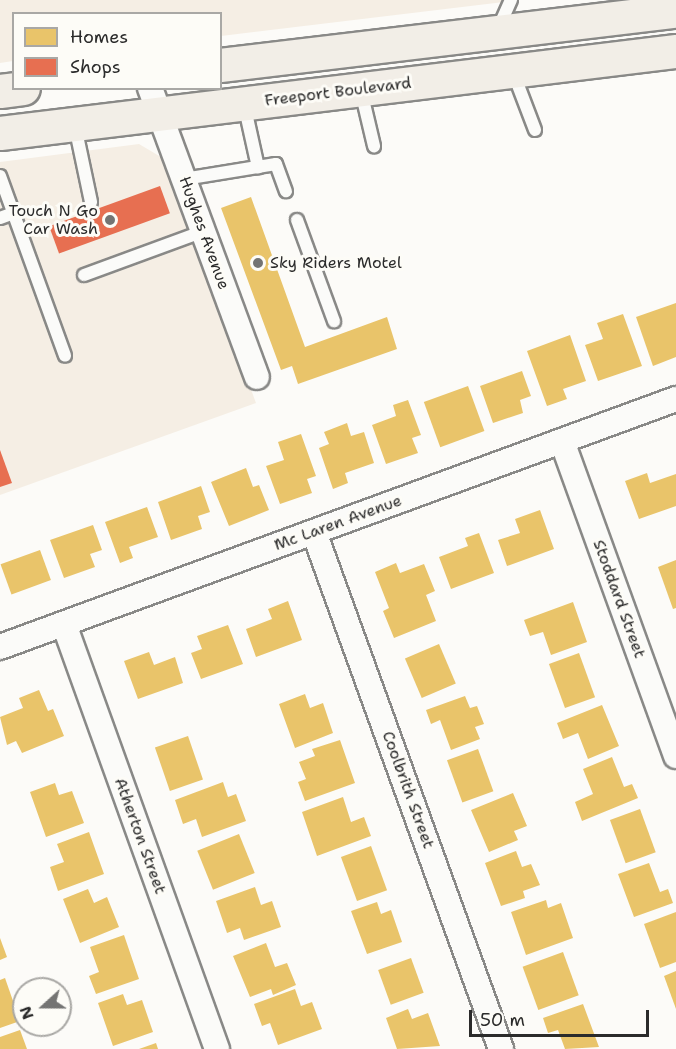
<!DOCTYPE html>
<style>
body{margin:0}
#map{position:relative;width:676px;height:1049px;overflow:hidden;background:#fcfbf8;font-family:"Shantell Sans",sans-serif}
div>[style]{position:absolute}
[style*='--x']{left:calc(var(--x)*1px);top:calc(var(--y)*1px);width:calc(var(--w)*1px);rotate:calc(var(--a)*1deg)}
.built>*{inset:0;background:#f5eee4}
.homes>*{inset:0;background:#e9c46a;transform-origin:0 0}
.shops>*{inset:0;background:#e76f51;transform-origin:0 0}
.roads{filter:drop-shadow(2px 0 #898987) drop-shadow(-2px 0 #898987) drop-shadow(0 2px #898987) drop-shadow(0 -2px #898987)}
.service>*{height:12px;margin:-6px;padding:0 6px;transform-origin:6px;border-radius:6px;background:#fbfbf9}
.minor>*{height:24px;margin:-12px;padding:0 12px;transform-origin:12px;border-radius:12px;background:#fbfbf9}
.primary>*{height:33px;margin:-16.5px;padding:0 16.5px;transform-origin:16.5px;border-radius:16.5px;background:#f2eee7}
.dots>*{width:16px;height:16px;translate:-50% -50%;box-sizing:border-box;border:3px solid #fdfcf7;border-radius:50%}
span{translate:-50% -50%;white-space:nowrap;text-align:center;line-height:1.15;-webkit-text-stroke:6px #fdfcf7;paint-order:stroke}
.street-label{font-size:16px;color:#2b2b2b}
.poi-label{font-size:16px;color:#2b2b2b}
.right{translate:-100% -50%;text-align:right}
.left{translate:0 -50%;text-align:left}
.legend{position:absolute;left:12px;top:12px;width:210px;height:78px;box-sizing:border-box;background:#fdfcf7;border:2px solid #a9a8a5;margin:0;padding:8px 10px;list-style:none;font-size:18px;color:#2b2b2b}
.legend li{display:flex;align-items:center;gap:12px;height:30px}
.legend b{width:30px;border:2px solid #a9a8a5}
.north{position:absolute;left:12px;top:977px;width:60px;height:60px;box-sizing:border-box;background:#fdfcf7;border:2px solid #a9a8a5;border-radius:50%;rotate:249deg;font-size:16px;font-weight:700;line-height:24px;text-align:center;color:#2b2b2b}
.north::after{content:'';display:block;margin:auto;width:21px;height:27px;background:#747473;clip-path:polygon(50% 0,100% 100%,50% 72%,0 100%)}
.scale{position:absolute;left:469px;top:1010px;width:180px;height:27px;box-sizing:border-box;border:3px solid #2b2b2b;border-top:0;padding-left:8px;font-size:18px;line-height:21px;white-space:nowrap;color:#2b2b2b;-webkit-text-stroke:4px #fdfcf7;paint-order:stroke}
</style>
<div id="map">
<div class="built">
<div style="clip-path:polygon(0 0,520px 0,221px 36px,220px 14px,14px 14px,13px 61px,0 63px)"></div>
<div style="clip-path:polygon(139px 144px,166px 160px,256px 403px,0 495px,0 162px)"></div>
</div>
<div class="homes">
<div style="clip-path:polygon(251px 197px,305px 347px,387px 317px,397px 349px,298px 384px,292px 366px,281px 370px,221px 208px)"></div>
<div style="clip-path:polygon(676px 303px,676px 357px,653px 366px,636px 317px)"></div>
<div style="clip-path:polygon(623px 314px,642px 366px,598px 381px,585px 345px,603px 339px,597px 323px)"></div>
<div style="clip-path:polygon(570px 335px,586px 381px,563px 389px,567px 399px,547px 406px,527px 351px)"></div>
<div style="clip-path:polygon(522px 371px,531px 396px,520px 400px,523px 413px,493px 423px,480px 386px)"></div>
<div style="left:468px;top:386px;width:48px;height:47px;rotate:70deg"></div>
<div style="clip-path:polygon(408px 400px,421px 435px,412px 438px,418px 453px,386px 464px,372px 425px,396px 416px,393px 405px)"></div>
<div style="clip-path:polygon(347px 423px,351px 436px,364px 432px,374px 463px,345px 473px,348px 483px,333px 489px,319px 448px,329px 444px,324px 432px)"></div>
<div style="clip-path:polygon(301px 434px,316px 476px,307px 479px,312px 493px,280px 504px,266px 466px,284px 460px,278px 442px)"></div>
<div style="clip-path:polygon(246px 468px,253px 487px,259px 485px,269px 510px,229px 526px,211px 482px)"></div>
<div style="clip-path:polygon(647px 473px,650px 483px,676px 474px,676px 506px,639px 519px,625px 481px)"></div>
<div style="clip-path:polygon(201px 486px,210px 512px,198px 516px,202px 529px,171px 540px,158px 502px)"></div>
<div style="clip-path:polygon(147px 507px,158px 537px,129px 547px,133px 558px,120px 563px,105px 522px)"></div>
<div style="clip-path:polygon(540px 510px,554px 549px,507px 566px,498px 540px,520px 533px,515px 519px)"></div>
<div style="clip-path:polygon(93px 525px,102px 550px,90px 554px,95px 567px,64px 578px,50px 540px)"></div>
<div style="clip-path:polygon(479px 533px,494px 573px,451px 589px,439px 557px,468px 546px,465px 538px)"></div>
<div style="left:40px;top:550px;width:32px;height:42px;rotate:70deg"></div>
<div style="clip-path:polygon(676px 560px,676px 608px,673px 609px,658px 567px)"></div>
<div style="clip-path:polygon(396px 563px,400px 573px,424px 564px,435px 591px,426px 595px,436px 621px,394px 638px,383px 611px,389px 608px,375px 572px)"></div>
<div style="clip-path:polygon(288px 601px,302px 640px,256px 657px,246px 629px,272px 619px,268px 609px)"></div>
<div style="clip-path:polygon(573px 602px,587px 642px,551px 655px,543px 632px,530px 636px,524px 620px)"></div>
<div style="clip-path:polygon(228px 625px,243px 664px,201px 679px,191px 653px,202px 649px,197px 636px)"></div>
<div style="left:439px;top:644px;width:43px;height:37px;rotate:67deg"></div>
<div style="clip-path:polygon(149px 652px,154px 665px,175px 657px,183px 683px,138px 699px,124px 661px)"></div>
<div style="left:579px;top:653px;width:47px;height:32px;rotate:70deg"></div>
<div style="clip-path:polygon(39px 690px,48px 711px,53px 709px,64px 736px,22px 753px,16px 741px,7px 745px,0 717px,23px 708px,19px 698px)"></div>
<div style="clip-path:polygon(305px 694px,310px 708px,323px 703px,333px 733px,295px 748px,279px 704px)"></div>
<div style="clip-path:polygon(465px 696px,470px 708px,477px 706px,484px 724px,475px 727px,480px 739px,451px 750px,440px 720px,431px 724px,426px 710px)"></div>
<div style="clip-path:polygon(602px 705px,619px 746px,588px 759px,578px 733px,563px 739px,557px 723px)"></div>
<div style="left:188px;top:736px;width:46px;height:35px;rotate:71deg"></div>
<div style="clip-path:polygon(340px 740px,355px 783px,305px 801px,298px 782px,306px 779px,299px 762px,315px 756px,312px 749px)"></div>
<div style="left:478px;top:749px;width:45px;height:33px;rotate:70deg"></div>
<div style="clip-path:polygon(612px 757px,624px 787px,632px 784px,638px 798px,582px 821px,575px 802px,593px 794px,583px 769px)"></div>
<div style="clip-path:polygon(223px 782px,228px 797px,236px 794px,246px 821px,202px 837px,196px 819px,183px 824px,175px 800px)"></div>
<div style="clip-path:polygon(55px 783px,59px 795px,72px 791px,84px 823px,46px 837px,30px 792px)"></div>
<div style="clip-path:polygon(513px 793px,527px 826px,514px 831px,518px 840px,489px 852px,471px 810px)"></div>
<div style="clip-path:polygon(343px 797px,351px 822px,364px 817px,371px 836px,317px 856px,302px 812px)"></div>
<div style="left:640px;top:809px;width:46px;height:32px;rotate:70deg"></div>
<div style="clip-path:polygon(89px 832px,104px 874px,58px 891px,50px 867px,64px 862px,57px 844px)"></div>
<div style="left:239px;top:834px;width:42px;height:45px;rotate:68deg"></div>
<div style="left:371px;top:846px;width:47px;height:32px;rotate:70deg"></div>
<div style="clip-path:polygon(516px 851px,522px 867px,531px 864px,540px 885px,523px 891px,525px 898px,501px 906px,485px 863px)"></div>
<div style="clip-path:polygon(649px 863px,660px 892px,668px 889px,673px 903px,634px 917px,618px 874px)"></div>
<div style="clip-path:polygon(255px 887px,261px 905px,272px 901px,281px 927px,244px 940px,240px 928px,227px 933px,216px 901px)"></div>
<div style="clip-path:polygon(88px 889px,94px 903px,107px 897px,119px 927px,80px 943px,63px 899px)"></div>
<div style="clip-path:polygon(546px 900px,548px 908px,561px 903px,573px 938px,526px 955px,511px 912px)"></div>
<div style="clip-path:polygon(377px 902px,381px 914px,391px 910px,402px 942px,367px 954px,351px 911px)"></div>
<div style="clip-path:polygon(676px 912px,676px 962px,660px 968px,644px 924px)"></div>
<div style="clip-path:polygon(124px 935px,139px 979px,96px 994px,89px 976px,99px 972px,90px 947px)"></div>
<div style="clip-path:polygon(0 938px,7px 957px,0 960px)"></div>
<div style="clip-path:polygon(266px 943px,275px 967px,287px 963px,296px 985px,273px 995px,271px 989px,250px 997px,233px 956px)"></div>
<div style="left:563px;top:952px;width:46px;height:43px;rotate:70deg"></div>
<div style="left:411px;top:958px;width:37px;height:35px;rotate:70deg"></div>
<div style="clip-path:polygon(676px 971px,676px 1009px,664px 976px)"></div>
<div style="clip-path:polygon(5px 978px,20px 1021px,0 1028px,0 980px)"></div>
<div style="clip-path:polygon(295px 989px,301px 1006px,312px 1002px,322px 1029px,278px 1045px,270px 1023px,262px 1026px,254px 1004px)"></div>
<div style="clip-path:polygon(123px 994px,127px 1005px,142px 1000px,153px 1032px,113px 1046px,98px 1003px)"></div>
<div style="clip-path:polygon(583px 1004px,599px 1047px,565px 1049px,558px 1030px,548px 1033px,543px 1018px)"></div>
<div style="clip-path:polygon(408px 1009px,412px 1019px,428px 1013px,440px 1046px,397px 1049px,386px 1018px)"></div>
<div style="clip-path:polygon(20px 1030px,27px 1049px,0 1049px,0 1037px)"></div>
<div style="clip-path:polygon(156px 1043px,158px 1049px,139px 1049px)"></div>
</div>
<div class="shops">
<div style="left:160px;top:186px;width:29px;height:118px;rotate:70deg"></div>
<div style="clip-path:polygon(0 450px,12px 483px,0 487px)"></div>
</div>
<div class="roads">
<div class="service">
<div style="--x:498;--y:29;--w:32;--a:-66"></div>
<div style="--x:513;--y:72;--w:62;--a:69.2"></div>
<div style="--x:361;--y:91;--w:57;--a:76.7"></div>
<div style="--x:244;--y:104;--w:65;--a:77.5"></div>
<div style="--x:75;--y:126;--w:78;--a:78.1"></div>
<div style="--x:0;--y:176;--w:191;--a:70.1"></div>
<div style="--x:184;--y:179;--w:93;--a:-9.3"></div>
<div style="--x:276;--y:164;--w:29;--a:70"></div>
<div style="--x:0;--y:218;--w:15;--a:-20"></div>
<div style="--x:297;--y:220;--w:108;--a:69.9"></div>
<div style="--x:84;--y:275;--w:128;--a:-20.1"></div>
</div>
<div class="minor">
<div style="--x:150;--y:88;--w:308;--a:69.7"></div>
<div style="--x:562;--y:441;--w:335;--a:70.1"></div>
<div style="--x:314;--y:532;--w:550;--a:70.11"></div>
<div style="--x:64;--y:624;--w:452;--a:70.2"></div>
<div style="--x:0;--y:647;--w:720;--a:-20.15"></div>
</div>
<div class="primary">
<div style="--x:220;--y:65;--w:459;--a:-6.8"></div>
<div style="--x:0;--y:91;--w:23;--a:-7"></div>
<div style="--x:0;--y:133;--w:681;--a:-6.92"></div>
</div>
</div>
<div class="dots">
<div style="left:110px;top:220px;background:#747473"></div>
<div style="left:258px;top:263px;background:#747473"></div>
</div>
<div class="street-label">
<span style="left:338px;top:92px;rotate:-7deg">Freeport Boulevard</span>
<span style="left:204px;top:233px;rotate:70deg">Hughes Avenue</span>
<span style="left:338px;top:523px;rotate:-20deg">Mc Laren Avenue</span>
<span style="left:619px;top:599px;rotate:70deg">Stoddard Street</span>
<span style="left:408px;top:790px;rotate:70deg">Coolbrith Street</span>
<span style="left:140px;top:836px;rotate:70deg">Atherton Street</span>
</div>
<div class="poi-label">
<span class="right" style="left:98px;top:220px">Touch N Go<br>Car Wash</span>
<span class="left" style="left:270px;top:263px">Sky Riders Motel</span>
</div>
<ul class="legend">
<li><b style="height:16px;background:#e9c46a"></b>Homes</li>
<li><b style="height:16px;background:#e76f51"></b>Shops</li>
</ul>
<div class="north">N</div>
<div class="scale">50 m</div>
</div>
